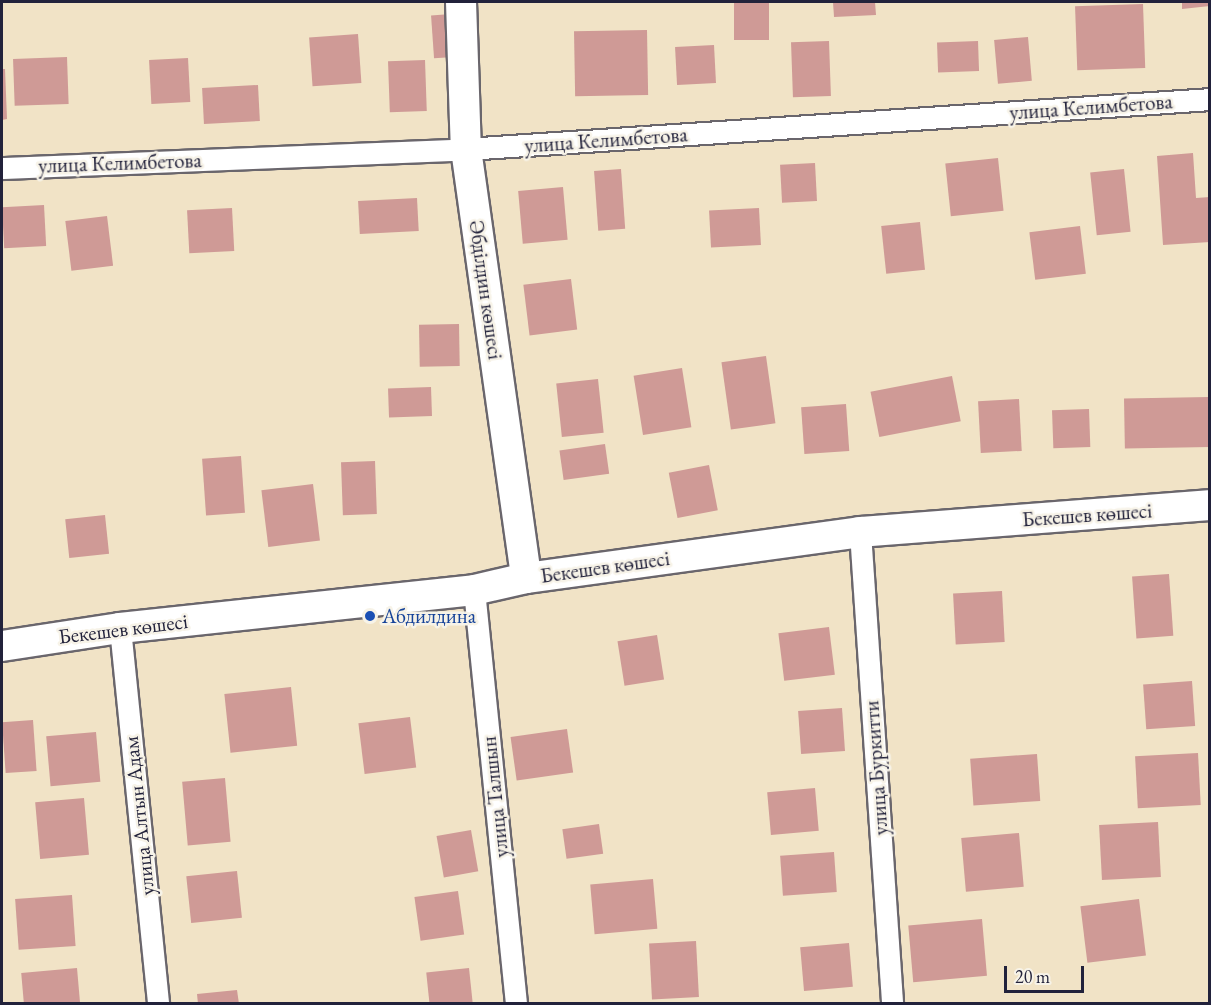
<!DOCTYPE html>
<meta charset="utf-8">
<style>
body{margin:0}
#map{position:relative;width:1211px;height:1005px;overflow:hidden;background:#f1e3c6;font-family:"EB Garamond",serif}
div>[style]{position:absolute}
[style*='--x']{left:calc(var(--x)*1px);top:calc(var(--y)*1px);width:calc(var(--w)*1px);rotate:calc(var(--a)*1deg)}
.building>*{inset:0;background:#cf9a96;transform-origin:0 0}
.roads{filter:drop-shadow(2px 0 #6a666c) drop-shadow(-2px 0 #6a666c) drop-shadow(0 2px #6a666c) drop-shadow(0 -2px #6a666c)}
.minor>*{height:21px;margin:-10.5px;padding:0 10.5px;transform-origin:10.5px;border-radius:10.5px;background:#fff}
.secondary>*{height:30px;margin:-15px;padding:0 15px;transform-origin:15px;border-radius:15px;background:#fff}
.dots>*{width:16px;height:16px;translate:-50% -50%;box-sizing:border-box;border:3px solid #f7f3e8;border-radius:50%}
span{translate:-50% -50%;white-space:nowrap;text-align:center;line-height:1.15;-webkit-text-stroke:5px #f7f3e8;paint-order:stroke}
.street-label{font-size:21px;color:#22223b}
.transit-label{font-size:21px;color:#164399}
.left{translate:0 -50%;text-align:left}
.frame{position:absolute;inset:0;border:3px solid #22223b;pointer-events:none}
.scale{position:absolute;left:1004px;top:966px;width:80px;height:27px;box-sizing:border-box;border:3px solid #22223b;border-top:0;padding-left:8px;font-size:18px;line-height:21px;white-space:nowrap;color:#22223b;-webkit-text-stroke:4px #f7f3e8;paint-order:stroke}
</style>
<div id="map">
<div class="building">
<div style="left:734px;top:2px;width:35px;height:38px"></div>
<div style="clip-path:polygon(833px 2px,875px 2px,876px 15px,834px 17px)"></div>
<div style="clip-path:polygon(1182px 2px,1210px 2px,1210px 6px,1182px 9px)"></div>
<div style="left:1143px;top:4px;width:64px;height:68px;rotate:88deg"></div>
<div style="left:451px;top:14px;width:43px;height:20px;rotate:86deg"></div>
<div style="left:647px;top:30px;width:65px;height:73px;rotate:89deg"></div>
<div style="left:358px;top:34px;width:49px;height:49px;rotate:86deg"></div>
<div style="left:1028px;top:37px;width:44px;height:34px;rotate:85deg"></div>
<div style="left:829px;top:41px;width:55px;height:38px;rotate:88deg"></div>
<div style="left:978px;top:41px;width:30px;height:41px;rotate:88deg"></div>
<div style="left:714px;top:45px;width:38px;height:39px;rotate:87deg"></div>
<div style="left:67px;top:57px;width:47px;height:54px;rotate:88deg"></div>
<div style="left:188px;top:58px;width:44px;height:39px;rotate:87deg"></div>
<div style="left:425px;top:60px;width:51px;height:37px;rotate:88deg"></div>
<div style="clip-path:polygon(2px 69px,5px 69px,7px 119px,2px 120px)"></div>
<div style="left:258px;top:85px;width:36px;height:56px;rotate:87deg"></div>
<div style="clip-path:polygon(1193px 153px,1196px 198px,1210px 197px,1210px 242px,1163px 245px,1157px 156px)"></div>
<div style="left:998px;top:158px;width:53px;height:53px;rotate:84deg"></div>
<div style="left:815px;top:163px;width:38px;height:35px;rotate:87deg"></div>
<div style="left:621px;top:169px;width:60px;height:27px;rotate:86deg"></div>
<div style="left:1124px;top:169px;width:63px;height:34px;rotate:84deg"></div>
<div style="left:563px;top:187px;width:53px;height:45px;rotate:85deg"></div>
<div style="left:417px;top:198px;width:33px;height:59px;rotate:87deg"></div>
<div style="left:44px;top:205px;width:41px;height:42px;rotate:87deg"></div>
<div style="left:232px;top:208px;width:43px;height:45px;rotate:87deg"></div>
<div style="left:759px;top:208px;width:37px;height:50px;rotate:87deg"></div>
<div style="left:107px;top:216px;width:50px;height:42px;rotate:83deg"></div>
<div style="left:920px;top:222px;width:48px;height:39px;rotate:84deg"></div>
<div style="left:1080px;top:226px;width:48px;height:51px;rotate:83deg"></div>
<div style="left:571px;top:279px;width:51px;height:48px;rotate:83deg"></div>
<div style="left:459px;top:324px;width:42px;height:40px;rotate:89deg"></div>
<div style="left:766px;top:356px;width:68px;height:45px;rotate:82deg"></div>
<div style="left:682px;top:368px;width:60px;height:49px;rotate:81deg"></div>
<div style="left:952px;top:376px;width:46px;height:83px;rotate:79deg"></div>
<div style="left:598px;top:379px;width:54px;height:42px;rotate:84deg"></div>
<div style="left:431px;top:387px;width:29px;height:43px;rotate:88deg"></div>
<div style="left:1209px;top:397px;width:50px;height:85px;rotate:89deg"></div>
<div style="left:1019px;top:399px;width:52px;height:41px;rotate:87deg"></div>
<div style="left:846px;top:404px;width:47px;height:45px;rotate:86deg"></div>
<div style="left:1089px;top:409px;width:38px;height:37px;rotate:88deg"></div>
<div style="left:605px;top:444px;width:30px;height:46px;rotate:82deg"></div>
<div style="left:241px;top:456px;width:57px;height:39px;rotate:86deg"></div>
<div style="left:375px;top:461px;width:53px;height:34px;rotate:88deg"></div>
<div style="left:709px;top:465px;width:46px;height:41px;rotate:79deg"></div>
<div style="left:313px;top:484px;width:57px;height:52px;rotate:83deg"></div>
<div style="left:105px;top:515px;width:39px;height:40px;rotate:84deg"></div>
<div style="left:1169px;top:574px;width:62px;height:37px;rotate:86deg"></div>
<div style="left:1002px;top:591px;width:51px;height:49px;rotate:87deg"></div>
<div style="left:829px;top:627px;width:48px;height:51px;rotate:83deg"></div>
<div style="left:657px;top:635px;width:45px;height:40px;rotate:81deg"></div>
<div style="left:1192px;top:681px;width:45px;height:49px;rotate:86deg"></div>
<div style="left:291px;top:687px;width:59px;height:67px;rotate:84deg"></div>
<div style="left:842px;top:708px;width:43px;height:44px;rotate:86deg"></div>
<div style="left:410px;top:717px;width:51px;height:52px;rotate:83deg"></div>
<div style="left:33px;top:720px;width:51px;height:31px;rotate:86deg"></div>
<div style="left:567px;top:729px;width:44px;height:57px;rotate:82deg"></div>
<div style="left:96px;top:732px;width:50px;height:50px;rotate:85deg"></div>
<div style="left:1198px;top:753px;width:52px;height:63px;rotate:87deg"></div>
<div style="left:1037px;top:754px;width:47px;height:67px;rotate:86deg"></div>
<div style="left:225px;top:778px;width:64px;height:43px;rotate:85deg"></div>
<div style="left:815px;top:788px;width:43px;height:48px;rotate:85deg"></div>
<div style="left:84px;top:798px;width:57px;height:49px;rotate:85deg"></div>
<div style="left:1158px;top:822px;width:55px;height:59px;rotate:87deg"></div>
<div style="left:599px;top:824px;width:30px;height:37px;rotate:82deg"></div>
<div style="left:471px;top:830px;width:42px;height:35px;rotate:80deg"></div>
<div style="left:1019px;top:833px;width:54px;height:58px;rotate:85deg"></div>
<div style="left:834px;top:852px;width:40px;height:54px;rotate:86deg"></div>
<div style="left:237px;top:871px;width:47px;height:51px;rotate:84deg"></div>
<div style="left:653px;top:879px;width:50px;height:63px;rotate:85deg"></div>
<div style="left:458px;top:891px;width:44px;height:44px;rotate:82deg"></div>
<div style="left:72px;top:895px;width:51px;height:57px;rotate:86deg"></div>
<div style="left:1139px;top:899px;width:57px;height:59px;rotate:83deg"></div>
<div style="left:982px;top:919px;width:57px;height:74px;rotate:85deg"></div>
<div style="left:696px;top:941px;width:56px;height:47px;rotate:87deg"></div>
<div style="left:849px;top:943px;width:44px;height:49px;rotate:85deg"></div>
<div style="left:77px;top:968px;width:36px;height:56px;rotate:85deg"></div>
<div style="left:469px;top:968px;width:36px;height:43px;rotate:84deg"></div>
<div style="clip-path:polygon(237px 990px,239px 1004px,198px 1004px,197px 994px)"></div>
</div>
<div class="roads">
<div class="minor">
<div style="--x:2;--y:168;--w:464;--a:-2.3"></div>
<div style="--x:466;--y:149;--w:746;--a:-3.84"></div>
<div style="--x:860;--y:532;--w:473;--a:86.1"></div>
<div style="--x:474;--y:590;--w:416;--a:84.2"></div>
<div style="--x:120;--y:628;--w:378;--a:84.2"></div>
</div>
<div class="secondary">
<div style="--x:461;--y:2;--w:147;--a:88.1"></div>
<div style="--x:466;--y:149;--w:433;--a:82"></div>
<div style="--x:2;--y:646;--w:119;--a:-8.7"></div>
<div style="--x:120;--y:628;--w:356;--a:-6.1"></div>
<div style="--x:474;--y:590;--w:53;--a:-13"></div>
<div style="--x:526;--y:578;--w:337;--a:-7.8"></div>
<div style="--x:860;--y:532;--w:351;--a:-4.4"></div>
</div>
</div>
<div class="dots">
<div style="left:370px;top:616px;background:#1a4fb4"></div>
</div>
<div class="street-label">
<span style="left:1091px;top:107px;rotate:-4deg">улица Келимбетова</span>
<span style="left:606px;top:140px;rotate:-4deg">улица Келимбетова</span>
<span style="left:120px;top:163px;rotate:-2deg">улица Келимбетова</span>
<span style="left:486px;top:290px;rotate:82deg">Әбділдин көшесі</span>
<span style="left:1087px;top:515px;rotate:-4deg">Бекешев көшесі</span>
<span style="left:605px;top:567px;rotate:-8deg">Бекешев көшесі</span>
<span style="left:123px;top:629px;rotate:-7deg">Бекешев көшесі</span>
<span style="left:876px;top:768px;rotate:-94deg">улица Буркитти</span>
<span style="left:495px;top:797px;rotate:-96deg">улица Талшын</span>
<span style="left:139px;top:816px;rotate:-96deg">улица Алтын Адам</span>
</div>
<div class="transit-label">
<span class="left" style="left:382px;top:616px">Абдилдина</span>
</div>
<div class="frame"></div>
<div class="scale">20 m</div>
</div>
